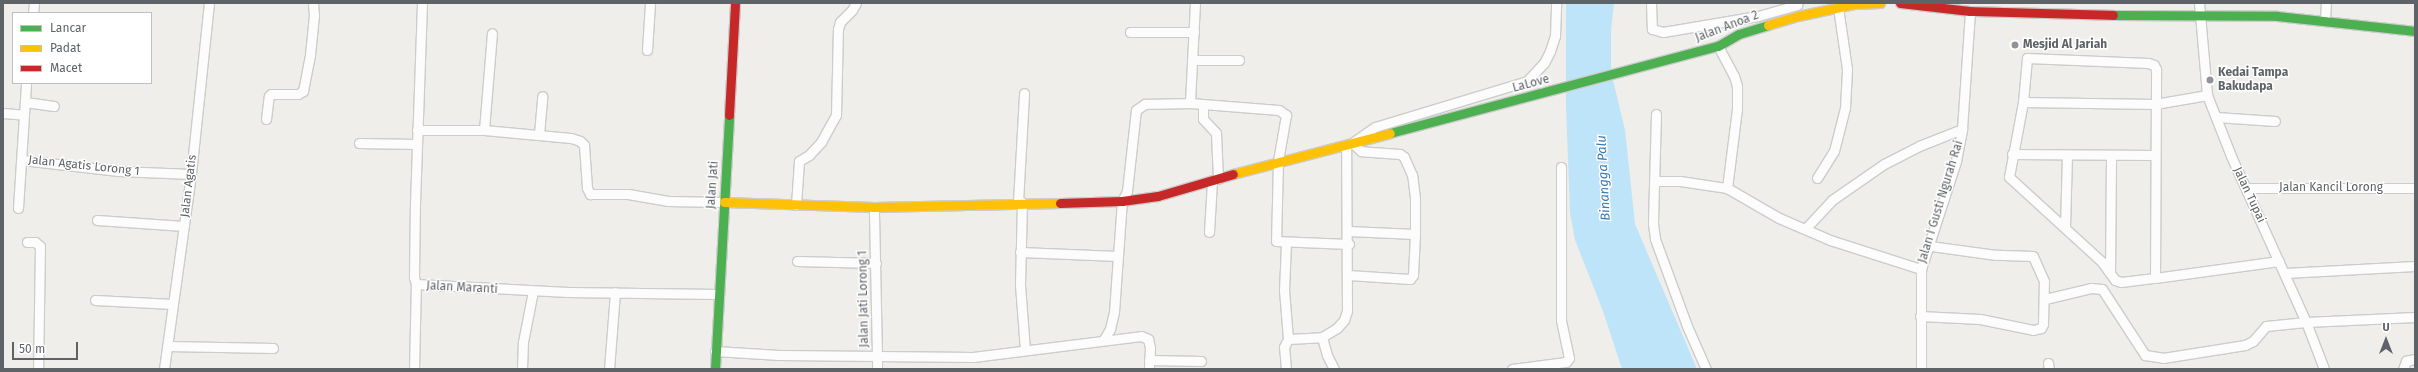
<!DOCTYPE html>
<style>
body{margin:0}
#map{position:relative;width:2418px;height:372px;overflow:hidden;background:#efeeea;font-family:"Fira Sans",sans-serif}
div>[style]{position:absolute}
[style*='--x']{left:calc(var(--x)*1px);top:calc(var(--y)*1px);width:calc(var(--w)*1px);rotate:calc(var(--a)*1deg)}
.water>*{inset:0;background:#bee4f9}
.roads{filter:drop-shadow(1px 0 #ccc) drop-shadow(-1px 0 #ccc) drop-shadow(0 1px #ccc) drop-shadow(0 -1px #ccc)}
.street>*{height:9px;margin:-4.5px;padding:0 4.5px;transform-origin:4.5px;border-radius:4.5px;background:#fdfcfc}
.fast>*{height:9px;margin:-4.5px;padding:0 4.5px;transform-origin:4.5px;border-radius:4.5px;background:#4caf50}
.slow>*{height:9px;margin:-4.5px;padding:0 4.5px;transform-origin:4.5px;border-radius:4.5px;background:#ffc107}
.jam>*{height:9px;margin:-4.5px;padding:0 4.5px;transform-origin:4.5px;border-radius:4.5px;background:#c62828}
.dots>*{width:11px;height:11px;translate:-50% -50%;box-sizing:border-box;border:2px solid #fff;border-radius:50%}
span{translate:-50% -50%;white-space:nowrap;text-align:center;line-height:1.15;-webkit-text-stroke:3px #fff;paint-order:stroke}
.street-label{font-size:12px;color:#5e6368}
.poi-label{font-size:12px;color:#5e6368;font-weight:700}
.left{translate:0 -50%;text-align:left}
.water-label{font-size:13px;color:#387ab2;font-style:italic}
.frame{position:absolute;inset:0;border:4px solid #5e6368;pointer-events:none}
.legend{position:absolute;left:12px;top:12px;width:140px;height:72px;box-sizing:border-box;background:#fff;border:1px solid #bfc1c3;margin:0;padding:5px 7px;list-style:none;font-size:12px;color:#5e6368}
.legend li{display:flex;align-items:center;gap:8px;height:20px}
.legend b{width:20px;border:1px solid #bfc1c3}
.north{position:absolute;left:2366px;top:320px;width:40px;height:40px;-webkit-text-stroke:3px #fff;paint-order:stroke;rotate:0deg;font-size:11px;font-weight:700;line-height:16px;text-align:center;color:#5e6368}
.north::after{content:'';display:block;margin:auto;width:14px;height:18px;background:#5e6368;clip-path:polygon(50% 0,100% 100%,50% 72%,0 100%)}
.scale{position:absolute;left:12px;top:342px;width:66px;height:18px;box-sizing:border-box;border:2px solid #5e6368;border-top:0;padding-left:5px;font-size:12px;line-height:14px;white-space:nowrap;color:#5e6368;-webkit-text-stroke:3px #fff;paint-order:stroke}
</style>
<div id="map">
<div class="water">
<div style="clip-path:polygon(1566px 3px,1614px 3px,1611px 31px,1611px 72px,1625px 130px,1635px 224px,1697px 369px,1622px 369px,1603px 311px,1575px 240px,1570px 213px,1566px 106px)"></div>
</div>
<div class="roads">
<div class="street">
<div style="--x:422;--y:3;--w:200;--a:92"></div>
<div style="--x:415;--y:203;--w:74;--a:90.8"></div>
<div style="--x:414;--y:277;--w:7;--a:74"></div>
<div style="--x:416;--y:284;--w:152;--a:3"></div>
<div style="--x:568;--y:292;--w:149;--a:0.8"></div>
<div style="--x:1195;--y:3;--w:100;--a:92.9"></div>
<div style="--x:1190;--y:103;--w:89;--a:4.5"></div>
<div style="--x:1279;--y:110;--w:9;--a:36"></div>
<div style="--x:1286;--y:115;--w:47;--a:99.9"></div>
<div style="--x:1278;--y:161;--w:80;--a:91.4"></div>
<div style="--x:1276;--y:241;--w:73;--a:2.4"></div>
<div style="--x:1651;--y:3;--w:26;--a:88"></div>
<div style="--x:1652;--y:29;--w:11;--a:15"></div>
<div style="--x:1663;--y:32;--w:96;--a:-9.6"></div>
<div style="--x:1758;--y:16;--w:41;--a:-15.8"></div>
<div style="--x:2199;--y:3;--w:92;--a:85"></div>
<div style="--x:2207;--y:95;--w:66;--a:68.5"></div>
<div style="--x:2231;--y:156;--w:182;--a:65.7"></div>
<div style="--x:2306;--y:322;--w:50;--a:69"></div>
<div style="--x:33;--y:13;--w:10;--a:-84"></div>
<div style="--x:2325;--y:20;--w:17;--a:-87"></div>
<div style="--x:1130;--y:32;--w:64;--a:0"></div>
<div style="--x:1718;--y:46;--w:34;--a:62"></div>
<div style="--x:1734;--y:76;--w:10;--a:73"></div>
<div style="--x:1737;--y:86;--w:23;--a:90"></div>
<div style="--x:1737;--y:109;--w:80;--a:97.2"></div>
<div style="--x:647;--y:50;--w:47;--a:-86.3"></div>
<div style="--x:1192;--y:60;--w:47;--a:0"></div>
<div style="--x:25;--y:102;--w:29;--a:8"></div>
<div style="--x:2023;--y:102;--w:132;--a:0.9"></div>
<div style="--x:2155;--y:104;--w:53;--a:-9.8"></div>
<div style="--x:1203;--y:104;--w:15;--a:90"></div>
<div style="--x:1203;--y:119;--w:19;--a:47"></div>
<div style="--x:1216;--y:133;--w:46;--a:87.5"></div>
<div style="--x:3;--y:113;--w:21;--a:5"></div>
<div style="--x:1656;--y:114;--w:110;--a:91.6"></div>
<div style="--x:1653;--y:224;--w:15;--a:82"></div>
<div style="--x:1655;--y:239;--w:93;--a:69.8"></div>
<div style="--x:1687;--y:326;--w:47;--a:66.2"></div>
<div style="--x:2216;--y:117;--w:59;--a:3.9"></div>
<div style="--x:266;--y:119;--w:23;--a:-83"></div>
<div style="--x:269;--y:96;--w:3;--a:-45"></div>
<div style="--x:271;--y:94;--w:27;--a:0"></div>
<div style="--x:298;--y:94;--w:6;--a:-31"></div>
<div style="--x:303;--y:91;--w:37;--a:-79"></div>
<div style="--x:310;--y:55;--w:40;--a:-84.3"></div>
<div style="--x:314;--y:15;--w:12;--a:-95"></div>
<div style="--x:417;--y:130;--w:67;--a:0"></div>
<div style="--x:484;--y:130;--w:87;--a:5.3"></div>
<div style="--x:571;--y:138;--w:9;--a:18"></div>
<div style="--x:580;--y:141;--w:6;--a:45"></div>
<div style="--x:584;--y:145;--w:43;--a:86"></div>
<div style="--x:587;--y:188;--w:7;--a:63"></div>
<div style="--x:590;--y:194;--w:38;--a:0"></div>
<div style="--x:628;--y:194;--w:41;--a:9.9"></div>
<div style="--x:668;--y:201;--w:56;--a:1"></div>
<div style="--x:484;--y:130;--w:97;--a:-85.3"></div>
<div style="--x:539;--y:134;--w:38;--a:-85"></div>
<div style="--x:359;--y:143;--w:58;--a:1"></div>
<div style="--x:2012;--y:154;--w:143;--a:0.4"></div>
<div style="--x:22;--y:160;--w:97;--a:6.5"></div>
<div style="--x:118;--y:171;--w:73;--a:2.4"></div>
<div style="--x:1817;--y:178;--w:32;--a:-58"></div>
<div style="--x:1834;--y:151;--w:44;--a:-75.7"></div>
<div style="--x:1845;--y:108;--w:39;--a:-87"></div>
<div style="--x:1847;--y:69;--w:63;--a:-98.3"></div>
<div style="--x:1655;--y:181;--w:25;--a:0"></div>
<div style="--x:1680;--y:181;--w:48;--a:8.5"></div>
<div style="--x:1727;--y:188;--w:60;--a:30"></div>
<div style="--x:1779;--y:218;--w:56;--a:23.3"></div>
<div style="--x:1830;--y:240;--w:96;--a:17.7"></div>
<div style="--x:2247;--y:188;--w:168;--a:0"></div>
<div style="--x:1018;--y:202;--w:109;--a:-86.8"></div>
<div style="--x:1022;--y:202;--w:83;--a:91.4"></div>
<div style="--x:1020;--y:285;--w:65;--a:85.6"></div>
<div style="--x:796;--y:205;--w:44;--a:-86.1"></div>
<div style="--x:799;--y:161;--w:12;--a:-31"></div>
<div style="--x:809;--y:155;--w:18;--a:-47"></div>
<div style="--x:821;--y:142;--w:31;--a:-61"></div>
<div style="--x:836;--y:115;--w:86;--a:-88.7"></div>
<div style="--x:838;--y:29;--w:7;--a:-74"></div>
<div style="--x:840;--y:22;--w:17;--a:-45"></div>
<div style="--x:852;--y:10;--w:8;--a:-60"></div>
<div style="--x:18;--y:208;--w:125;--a:-86.3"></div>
<div style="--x:97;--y:220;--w:87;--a:3.9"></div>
<div style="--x:2065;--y:227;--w:72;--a:-88.4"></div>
<div style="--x:1806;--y:228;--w:38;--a:-47"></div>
<div style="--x:1832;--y:200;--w:63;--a:-34.7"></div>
<div style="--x:1884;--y:164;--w:39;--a:-27"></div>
<div style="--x:1919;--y:146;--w:46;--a:-21.6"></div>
<div style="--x:1348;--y:231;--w:67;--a:2.6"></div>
<div style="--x:1209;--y:232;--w:50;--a:-86.6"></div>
<div style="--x:27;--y:242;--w:8;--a:0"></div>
<div style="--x:35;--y:242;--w:6;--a:39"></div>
<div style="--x:40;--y:246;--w:123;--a:90.9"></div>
<div style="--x:1286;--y:243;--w:47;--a:92.4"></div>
<div style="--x:1284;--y:290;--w:49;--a:85.3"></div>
<div style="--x:1020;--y:252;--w:98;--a:2.3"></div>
<div style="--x:797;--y:261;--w:79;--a:1.5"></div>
<div style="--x:2110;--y:273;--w:118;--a:-89.5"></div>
<div style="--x:2285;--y:273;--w:130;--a:-3.1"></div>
<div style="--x:1348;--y:275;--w:62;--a:3.7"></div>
<div style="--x:1410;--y:279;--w:5;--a:-53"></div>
<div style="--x:1413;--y:275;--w:41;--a:-87.2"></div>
<div style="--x:1415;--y:234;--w:36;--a:-90"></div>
<div style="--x:1415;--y:198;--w:23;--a:-97"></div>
<div style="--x:1412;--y:175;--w:20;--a:-114"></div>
<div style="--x:1404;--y:157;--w:5;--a:-143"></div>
<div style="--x:1400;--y:154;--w:39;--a:-176"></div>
<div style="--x:1361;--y:151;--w:12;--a:-138"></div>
<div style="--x:1352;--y:143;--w:28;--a:-35"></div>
<div style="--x:1375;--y:127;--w:159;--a:-16.8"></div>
<div style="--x:1527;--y:81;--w:25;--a:-47"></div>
<div style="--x:1544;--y:63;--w:13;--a:-63"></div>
<div style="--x:1550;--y:51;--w:16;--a:-72"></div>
<div style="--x:1555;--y:36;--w:33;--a:-88"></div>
<div style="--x:2155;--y:278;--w:209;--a:-89.7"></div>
<div style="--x:2156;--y:69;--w:4;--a:-117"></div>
<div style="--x:2154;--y:65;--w:6;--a:-162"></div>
<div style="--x:2148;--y:63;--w:121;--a:-177.6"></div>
<div style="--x:2027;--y:58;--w:44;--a:95.2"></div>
<div style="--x:2023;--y:102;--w:76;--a:100.6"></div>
<div style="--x:2009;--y:177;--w:126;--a:42.4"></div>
<div style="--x:2102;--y:262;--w:22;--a:54"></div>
<div style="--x:2115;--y:280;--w:6;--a:18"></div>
<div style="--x:2121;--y:282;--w:34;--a:-7"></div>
<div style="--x:2155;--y:278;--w:125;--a:-7.8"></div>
<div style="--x:2045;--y:299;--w:47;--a:-13.4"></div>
<div style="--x:2091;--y:288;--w:11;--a:5"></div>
<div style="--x:2102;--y:289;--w:79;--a:56.9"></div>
<div style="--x:2145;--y:355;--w:18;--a:9"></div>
<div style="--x:2163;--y:358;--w:83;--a:-9"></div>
<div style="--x:2245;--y:345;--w:9;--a:-27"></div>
<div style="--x:2253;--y:341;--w:20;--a:-49"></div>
<div style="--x:2266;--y:326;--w:40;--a:-5.7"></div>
<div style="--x:2306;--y:322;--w:109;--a:-2.6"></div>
<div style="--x:95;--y:300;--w:78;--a:2.9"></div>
<div style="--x:1920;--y:316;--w:60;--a:2.9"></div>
<div style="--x:1980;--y:319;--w:54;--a:11.7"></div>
<div style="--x:2033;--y:330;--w:8;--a:-14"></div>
<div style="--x:2041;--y:328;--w:4;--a:-63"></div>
<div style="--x:2043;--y:324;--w:43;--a:-88.7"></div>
<div style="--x:2044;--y:281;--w:27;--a:-114"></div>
<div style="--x:2033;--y:256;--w:37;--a:-178"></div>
<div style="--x:1996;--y:255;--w:67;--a:-172.2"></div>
<div style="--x:1104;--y:339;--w:12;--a:-59"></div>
<div style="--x:1110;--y:329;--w:17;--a:-77"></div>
<div style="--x:1114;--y:312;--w:111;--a:-85.9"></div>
<div style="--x:1122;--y:201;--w:11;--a:-63"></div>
<div style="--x:1127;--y:191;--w:81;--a:-83.7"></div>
<div style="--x:1136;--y:110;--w:11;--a:-34"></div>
<div style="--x:1145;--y:104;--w:45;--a:-1.3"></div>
<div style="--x:168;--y:346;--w:105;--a:1.1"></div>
<div style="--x:715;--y:351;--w:64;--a:3.6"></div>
<div style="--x:779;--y:355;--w:98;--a:0.6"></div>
<div style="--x:877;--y:356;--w:149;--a:-91.2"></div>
<div style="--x:1149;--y:360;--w:52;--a:1.1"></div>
<div style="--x:2048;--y:363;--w:6;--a:81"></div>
<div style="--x:164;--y:369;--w:197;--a:-82.1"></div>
<div style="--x:191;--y:174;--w:172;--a:-84"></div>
<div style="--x:414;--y:369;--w:85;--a:-88.7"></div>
<div style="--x:522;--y:369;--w:27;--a:-88"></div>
<div style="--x:523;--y:342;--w:52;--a:-78.9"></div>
<div style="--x:609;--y:369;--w:77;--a:-85.5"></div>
<div style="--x:877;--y:369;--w:13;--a:-90"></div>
<div style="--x:877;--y:356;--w:96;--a:0.6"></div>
<div style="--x:973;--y:357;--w:169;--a:-7.1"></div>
<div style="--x:1141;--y:336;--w:8;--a:23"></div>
<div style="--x:1148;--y:339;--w:9;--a:77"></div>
<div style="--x:1150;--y:348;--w:21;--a:93"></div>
<div style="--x:1286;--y:369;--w:22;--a:-95"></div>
<div style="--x:1284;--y:347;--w:9;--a:-63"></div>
<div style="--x:1288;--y:339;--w:34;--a:-3"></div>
<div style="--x:1334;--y:369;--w:16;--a:-117"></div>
<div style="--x:1327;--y:355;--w:19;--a:-106"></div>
<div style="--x:1322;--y:337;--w:17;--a:-31"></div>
<div style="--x:1337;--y:328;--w:11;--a:-49"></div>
<div style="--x:1344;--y:320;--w:9;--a:-72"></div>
<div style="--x:1347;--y:311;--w:166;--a:-90.3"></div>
<div style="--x:1512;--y:369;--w:54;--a:-7.4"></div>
<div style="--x:1566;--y:362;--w:5;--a:-53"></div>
<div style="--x:1569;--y:358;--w:39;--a:-102"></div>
<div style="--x:1561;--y:320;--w:153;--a:-90"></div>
<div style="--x:1921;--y:369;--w:100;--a:-90"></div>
<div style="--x:1921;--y:269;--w:114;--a:-72"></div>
<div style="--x:1956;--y:161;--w:33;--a:-79"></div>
<div style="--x:1962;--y:129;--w:118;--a:-86.1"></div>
<div style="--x:2403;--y:369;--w:9;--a:-69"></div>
<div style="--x:2406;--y:361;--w:9;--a:-13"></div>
</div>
<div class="fast">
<div style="--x:2113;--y:15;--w:164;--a:0.3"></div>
<div style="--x:2277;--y:16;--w:139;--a:6.2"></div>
<div style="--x:1390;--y:133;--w:339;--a:-14.9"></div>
<div style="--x:1718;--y:46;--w:24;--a:-30"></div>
<div style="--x:1739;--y:34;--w:30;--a:-17"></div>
<div style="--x:715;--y:369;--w:254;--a:-86.8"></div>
</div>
<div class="slow">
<div style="--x:1768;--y:25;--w:31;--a:-17"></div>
<div style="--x:1798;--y:16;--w:57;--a:-12.1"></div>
<div style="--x:1854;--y:4;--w:26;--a:-2"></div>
<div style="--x:1233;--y:174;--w:162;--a:-14.6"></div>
<div style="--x:724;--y:202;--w:150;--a:1.9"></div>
<div style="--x:874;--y:207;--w:186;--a:-1.2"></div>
</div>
<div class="jam">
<div style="--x:1900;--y:3;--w:70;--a:6.5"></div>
<div style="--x:1970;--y:11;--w:143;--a:1.6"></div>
<div style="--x:729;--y:115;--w:112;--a:-86.9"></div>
<div style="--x:1060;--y:203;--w:62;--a:-1.8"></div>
<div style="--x:1122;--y:201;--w:36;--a:-8"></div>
<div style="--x:1158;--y:196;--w:78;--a:-16.3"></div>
</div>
</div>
<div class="dots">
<div style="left:2015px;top:45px;background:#919496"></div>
<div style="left:2210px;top:80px;background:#919496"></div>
</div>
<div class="street-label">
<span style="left:1727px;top:27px;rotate:-21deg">Jalan Anoa 2</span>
<span style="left:1531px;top:84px;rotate:-15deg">LaLove</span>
<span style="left:84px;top:166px;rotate:6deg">Jalan Agatis Lorong 1</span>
<span style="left:713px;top:185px;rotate:-86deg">Jalan Jati</span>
<span style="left:189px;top:186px;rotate:-83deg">Jalan Agatis</span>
<span style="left:2331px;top:188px">Jalan Kancil Lorong</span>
<span style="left:2249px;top:195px;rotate:65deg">Jalan Tupai</span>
<span style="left:1941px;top:202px;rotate:-73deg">Jalan I Gusti Ngurah Rai</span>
<span style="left:462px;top:288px;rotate:3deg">Jalan Maranti</span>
<span style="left:864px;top:299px;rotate:-91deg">Jalan Jati Lorong 1</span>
</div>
<div class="poi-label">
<span class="left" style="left:2023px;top:45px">Mesjid Al Jariah</span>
<span class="left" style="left:2218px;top:80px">Kedai Tampa<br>Bakudapa</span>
</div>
<div class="water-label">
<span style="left:1604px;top:178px;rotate:-93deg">Binangga Palu</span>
</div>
<div class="frame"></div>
<ul class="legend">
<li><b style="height:5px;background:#4caf50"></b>Lancar</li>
<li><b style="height:5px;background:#ffc107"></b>Padat</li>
<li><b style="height:5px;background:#c62828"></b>Macet</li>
</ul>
<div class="north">U</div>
<div class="scale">50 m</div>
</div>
